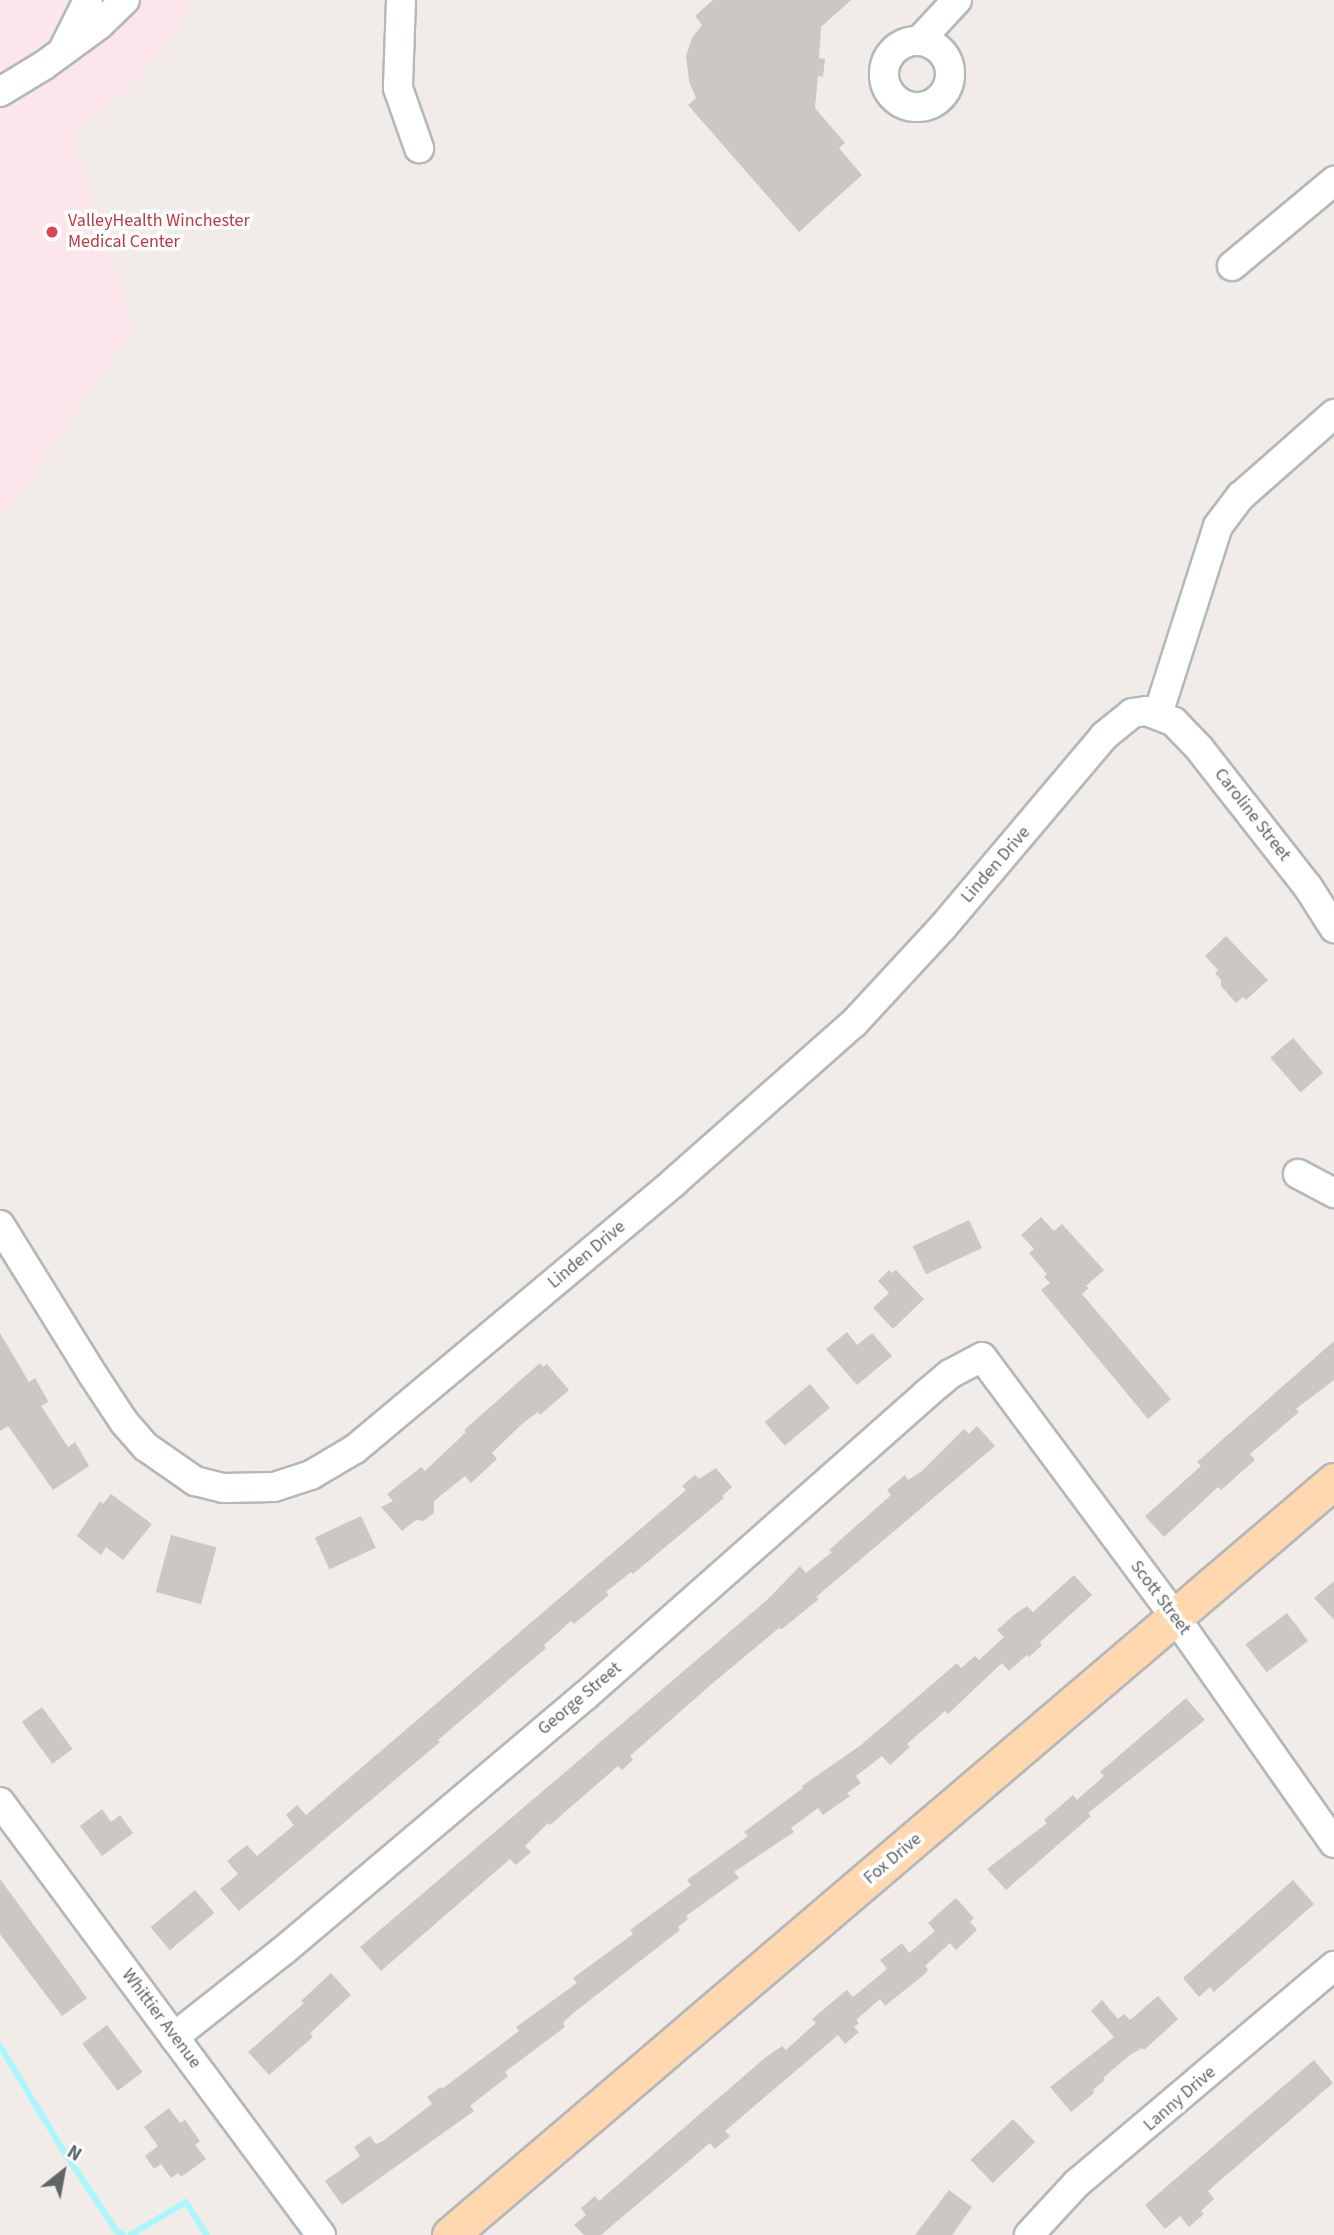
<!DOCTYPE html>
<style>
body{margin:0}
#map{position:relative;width:1334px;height:2235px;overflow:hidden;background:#f1ece8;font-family:"Source Sans 3",sans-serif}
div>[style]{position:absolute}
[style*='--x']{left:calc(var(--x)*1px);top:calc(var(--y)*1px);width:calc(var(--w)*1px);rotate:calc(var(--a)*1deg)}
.medical>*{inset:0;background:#fce6eb}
.stream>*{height:6px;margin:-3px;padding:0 3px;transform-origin:3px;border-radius:3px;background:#aaf6ff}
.building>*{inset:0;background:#ccc7c5;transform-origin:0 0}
.roads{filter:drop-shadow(2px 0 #b3b8ba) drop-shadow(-2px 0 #b3b8ba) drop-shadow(0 2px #b3b8ba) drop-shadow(0 -2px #b3b8ba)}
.minor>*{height:28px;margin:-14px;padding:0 14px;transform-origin:14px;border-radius:14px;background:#fff}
.minor>.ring{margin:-14px;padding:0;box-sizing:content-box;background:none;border:28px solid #fff;border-radius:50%}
.major>*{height:35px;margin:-17.5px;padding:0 17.5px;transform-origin:17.5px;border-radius:17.5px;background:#ffd8af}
.dots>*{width:19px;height:19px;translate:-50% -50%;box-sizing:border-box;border:4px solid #fff;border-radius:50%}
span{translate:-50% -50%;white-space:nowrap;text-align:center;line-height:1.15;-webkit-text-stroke:7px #fff;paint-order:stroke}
.health-label{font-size:18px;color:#be3a42}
.left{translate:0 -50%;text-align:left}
.street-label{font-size:18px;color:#5f6668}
.north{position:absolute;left:28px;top:2137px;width:70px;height:70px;-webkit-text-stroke:5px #fff;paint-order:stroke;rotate:31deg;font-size:19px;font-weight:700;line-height:28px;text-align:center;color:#5f6668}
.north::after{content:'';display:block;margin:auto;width:24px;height:32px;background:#5f6668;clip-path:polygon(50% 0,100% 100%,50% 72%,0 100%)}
</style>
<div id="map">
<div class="medical">
<div style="clip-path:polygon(0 0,193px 0,181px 25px,134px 83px,72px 136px,134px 328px,0 521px)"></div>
</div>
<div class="stream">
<div style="--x:0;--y:2046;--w:122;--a:58.8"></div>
<div style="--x:63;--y:2150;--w:96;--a:56.5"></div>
<div style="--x:116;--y:2230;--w:9;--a:36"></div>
<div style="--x:130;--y:2235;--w:65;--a:-30.5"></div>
<div style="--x:186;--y:2202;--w:39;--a:58"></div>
</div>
<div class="building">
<div style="clip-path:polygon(713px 0,851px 0,821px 27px,819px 58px,825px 59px,823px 77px,818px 76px,815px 108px,845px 143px,839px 148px,862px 175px,799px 232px,688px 105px,696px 98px,689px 81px,686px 56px,692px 38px,702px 25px,695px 16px)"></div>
<div style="clip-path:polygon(1226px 936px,1268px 980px,1246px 1000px,1243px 997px,1236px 1003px,1221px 986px,1221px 980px,1215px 973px,1218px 970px,1205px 956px)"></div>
<div style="left:1293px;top:1038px;width:46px;height:30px;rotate:49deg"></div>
<div style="clip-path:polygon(1041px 1217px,1054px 1231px,1062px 1224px,1104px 1270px,1086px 1286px,1089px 1288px,1082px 1294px,1171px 1399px,1148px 1419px,1041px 1290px,1050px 1283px,1044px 1277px,1047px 1274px,1029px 1253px,1034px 1249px,1021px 1235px)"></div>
<div style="left:969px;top:1220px;width:31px;height:62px;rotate:65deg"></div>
<div style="clip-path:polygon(889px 1270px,892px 1273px,896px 1270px,924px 1299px,893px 1329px,873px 1308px,889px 1293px,878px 1281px)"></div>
<div style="clip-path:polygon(847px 1332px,857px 1345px,872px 1333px,892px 1356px,857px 1385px,826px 1349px)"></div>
<div style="clip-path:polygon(0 1333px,29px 1382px,35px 1378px,47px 1399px,48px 1402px,41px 1406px,68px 1447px,75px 1442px,89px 1466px,53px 1490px,8px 1426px,0 1431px)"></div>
<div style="clip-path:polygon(1334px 1341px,1334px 1380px,1296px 1409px,1299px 1412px,1250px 1454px,1255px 1460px,1221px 1490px,1218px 1487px,1164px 1537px,1145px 1516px,1201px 1466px,1197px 1462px)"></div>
<div style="clip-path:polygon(540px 1363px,543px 1367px,547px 1364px,569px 1390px,540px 1415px,538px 1412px,522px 1424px,492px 1453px,497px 1459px,471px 1483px,465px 1476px,434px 1501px,434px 1513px,423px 1521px,416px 1520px,402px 1531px,381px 1507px,393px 1501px,387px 1494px,421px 1467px,425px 1471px,466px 1432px,464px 1430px)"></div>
<div style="left:810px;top:1384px;width:31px;height:59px;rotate:50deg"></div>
<div style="clip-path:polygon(977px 1426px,995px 1446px,816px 1597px,819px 1599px,782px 1629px,779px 1628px,707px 1688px,630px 1756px,633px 1760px,622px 1770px,618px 1766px,550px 1825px,548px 1823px,525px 1846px,531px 1852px,516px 1865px,510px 1859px,381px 1971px,360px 1947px,768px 1599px,800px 1566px,806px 1573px,832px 1552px,829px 1550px,891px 1495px,887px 1490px,905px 1475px,908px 1480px,922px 1471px,964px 1429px,969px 1434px)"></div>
<div style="clip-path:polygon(716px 1468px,732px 1487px,722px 1496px,724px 1498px,633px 1574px,631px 1572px,606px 1592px,609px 1595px,574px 1624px,571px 1621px,544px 1645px,546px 1648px,438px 1740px,440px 1742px,239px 1911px,220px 1889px,238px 1874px,227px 1861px,247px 1845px,257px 1856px,294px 1825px,286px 1815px,297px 1805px,306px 1815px,686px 1490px,682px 1486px,695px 1475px,699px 1479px)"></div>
<div style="clip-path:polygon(111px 1494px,152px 1524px,123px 1560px,106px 1547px,101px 1555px,77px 1536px,100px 1501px,103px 1504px)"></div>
<div style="left:361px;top:1516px;width:35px;height:51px;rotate:65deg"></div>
<div style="left:171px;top:1535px;width:47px;height:59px;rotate:15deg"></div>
<div style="clip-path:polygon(1074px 1575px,1092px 1595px,1040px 1642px,1042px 1645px,1029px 1657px,1027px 1655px,1009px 1671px,1002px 1663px,948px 1714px,945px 1711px,907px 1744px,910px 1747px,890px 1765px,882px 1756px,856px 1776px,861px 1783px,847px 1793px,850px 1796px,823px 1815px,818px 1808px,791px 1828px,794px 1832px,734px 1872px,739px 1878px,686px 1916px,688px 1919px,678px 1927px,680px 1930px,572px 2014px,563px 2023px,565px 2027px,505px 2072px,508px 2076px,470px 2106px,474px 2111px,342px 2205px,325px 2181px,360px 2156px,354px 2147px,370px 2136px,376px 2144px,383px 2141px,432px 2104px,427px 2097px,441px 2087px,442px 2089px,519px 2031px,516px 2027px,577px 1983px,573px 1978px,633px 1934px,630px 1930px,691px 1885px,687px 1880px,748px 1836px,744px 1832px,803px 1788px,802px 1786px,861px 1745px,957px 1663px,961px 1668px,975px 1656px,979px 1660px,1004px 1637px,997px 1630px,1015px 1614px,1027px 1606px,1033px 1612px)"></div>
<div style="clip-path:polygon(1334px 1581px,1334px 1620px,1314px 1598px)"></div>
<div style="left:1287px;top:1613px;width:35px;height:52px;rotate:53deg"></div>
<div style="clip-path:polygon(1186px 1698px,1205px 1720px,1088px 1813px,1091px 1816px,1006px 1890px,987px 1869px,1047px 1823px,1044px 1820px,1073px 1795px,1077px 1800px,1104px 1776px,1100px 1772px)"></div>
<div style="left:42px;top:1707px;width:52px;height:25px;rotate:54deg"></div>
<div style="clip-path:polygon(102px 1809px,111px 1822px,120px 1815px,133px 1833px,102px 1856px,80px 1826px)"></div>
<div style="clip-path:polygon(0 1879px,87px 1998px,62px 2016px,0 1934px)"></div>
<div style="clip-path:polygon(1293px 1880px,1314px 1904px,1214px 1992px,1210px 1987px,1199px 1997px,1183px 1978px)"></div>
<div style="left:195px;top:1890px;width:30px;height:58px;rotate:50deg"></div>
<div style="clip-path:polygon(956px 1898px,974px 1918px,970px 1922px,977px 1930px,956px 1950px,950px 1943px,925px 1966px,928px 1969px,926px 1973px,885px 2006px,880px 1999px,856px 2020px,859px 2023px,854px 2027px,859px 2032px,845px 2044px,838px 2035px,725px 2131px,730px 2136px,715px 2149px,710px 2143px,601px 2235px,584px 2235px,574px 2225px,586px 2215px,581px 2208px,595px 2196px,599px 2201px,766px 2057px,782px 2046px,786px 2050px,816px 2023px,812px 2019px,831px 2003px,847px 1990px,853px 1997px,887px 1969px,880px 1960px,902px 1943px,909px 1953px,935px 1931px,928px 1923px)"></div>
<div style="clip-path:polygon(331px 1973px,351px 1995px,310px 2033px,313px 2037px,269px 2075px,248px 2052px,304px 2003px,301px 2001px)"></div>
<div style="clip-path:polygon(1158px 1996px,1178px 2019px,1144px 2050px,1142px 2048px,1130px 2055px,1103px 2078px,1105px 2080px,1093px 2090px,1094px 2093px,1071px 2112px,1050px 2087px,1114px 2037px,1091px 2011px,1102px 2000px,1118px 2019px,1124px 2014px,1130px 2020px)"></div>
<div style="left:107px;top:2025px;width:59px;height:31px;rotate:53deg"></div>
<div style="clip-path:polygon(1314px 2060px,1333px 2083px,1208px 2191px,1214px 2199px,1201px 2211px,1204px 2214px,1189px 2227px,1180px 2216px,1165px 2229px,1145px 2205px)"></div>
<div style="clip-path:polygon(169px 2108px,180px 2123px,185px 2120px,200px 2141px,195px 2145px,206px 2159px,181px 2177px,178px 2173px,171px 2178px,161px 2164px,154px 2169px,145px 2156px,158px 2146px,144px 2127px)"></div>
<div style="left:1013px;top:2119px;width:32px;height:59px;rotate:46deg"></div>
<div style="clip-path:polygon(949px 2190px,972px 2207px,952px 2235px,915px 2235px)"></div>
</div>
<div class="roads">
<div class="minor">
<div style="--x:401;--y:0;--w:88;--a:92"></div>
<div style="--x:398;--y:88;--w:64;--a:70.7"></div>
<div class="ring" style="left:884px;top:41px;width:38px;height:38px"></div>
<div style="--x:919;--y:41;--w:56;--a:-47.2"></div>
<div style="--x:65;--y:46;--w:51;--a:-63.4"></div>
<div style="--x:0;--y:92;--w:50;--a:-31.2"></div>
<div style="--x:43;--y:66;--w:69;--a:-36.2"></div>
<div style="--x:99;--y:25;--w:36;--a:-44"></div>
<div style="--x:1232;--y:266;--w:133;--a:-39.8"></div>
<div style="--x:1158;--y:714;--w:197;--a:-72.3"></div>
<div style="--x:1218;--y:526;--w:38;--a:-53"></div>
<div style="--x:1241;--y:496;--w:124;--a:-41.4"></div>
<div style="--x:1298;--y:1174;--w:41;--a:27.8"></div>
<div style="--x:0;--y:1225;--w:176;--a:58.2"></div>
<div style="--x:93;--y:1375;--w:56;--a:56.6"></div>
<div style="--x:124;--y:1422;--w:33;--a:49"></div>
<div style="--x:146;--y:1447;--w:60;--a:34.8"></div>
<div style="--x:195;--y:1481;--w:29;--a:14"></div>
<div style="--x:223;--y:1488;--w:51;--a:-1.1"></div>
<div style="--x:274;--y:1487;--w:39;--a:-18"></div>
<div style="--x:311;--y:1475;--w:51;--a:-30.6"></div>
<div style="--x:355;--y:1449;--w:416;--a:-39.9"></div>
<div style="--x:674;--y:1182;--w:240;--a:-41.5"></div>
<div style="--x:854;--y:1023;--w:129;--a:-47.2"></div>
<div style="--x:942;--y:928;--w:251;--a:-49.8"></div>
<div style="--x:1104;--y:736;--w:36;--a:-39"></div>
<div style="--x:1132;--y:713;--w:14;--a:-8"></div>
<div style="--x:1146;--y:711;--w:30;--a:21"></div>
<div style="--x:1174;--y:722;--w:36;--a:46"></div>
<div style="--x:1199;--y:748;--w:177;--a:51.9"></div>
<div style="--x:1308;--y:887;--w:49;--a:57.6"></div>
<div style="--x:0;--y:1802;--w:539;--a:53.45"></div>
<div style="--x:174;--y:2037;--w:139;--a:-38.3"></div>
<div style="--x:283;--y:1951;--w:395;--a:-40.2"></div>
<div style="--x:585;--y:1696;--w:454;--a:-41.5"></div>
<div style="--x:925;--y:1395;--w:33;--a:-40"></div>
<div style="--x:950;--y:1374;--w:36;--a:-28"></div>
<div style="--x:982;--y:1357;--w:324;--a:53.4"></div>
<div style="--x:1175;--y:1617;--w:276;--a:54.9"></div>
<div style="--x:1029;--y:2235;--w:69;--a:-47.3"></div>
<div style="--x:1076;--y:2184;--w:338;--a:-40.2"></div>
</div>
<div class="major">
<div style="--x:450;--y:2235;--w:1162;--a:-40.46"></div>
</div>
</div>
<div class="dots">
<div style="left:52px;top:232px;background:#e0444e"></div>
</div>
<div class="health-label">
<span class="left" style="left:68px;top:232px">ValleyHealth Winchester<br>Medical Center</span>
</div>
<div class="street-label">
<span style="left:1252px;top:815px;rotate:52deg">Caroline Street</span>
<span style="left:996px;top:865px;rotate:-49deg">Linden Drive</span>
<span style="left:587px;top:1255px;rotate:-40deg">Linden Drive</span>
<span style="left:1160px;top:1598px;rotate:53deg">Scott Street</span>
<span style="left:580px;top:1699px;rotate:-40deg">George Street</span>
<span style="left:893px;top:1859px;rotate:-40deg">Fox Drive</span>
<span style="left:161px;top:2019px;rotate:53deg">Whittier Avenue</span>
<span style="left:1180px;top:2099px;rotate:-41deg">Lanny Drive</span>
</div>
<div class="north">N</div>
</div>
